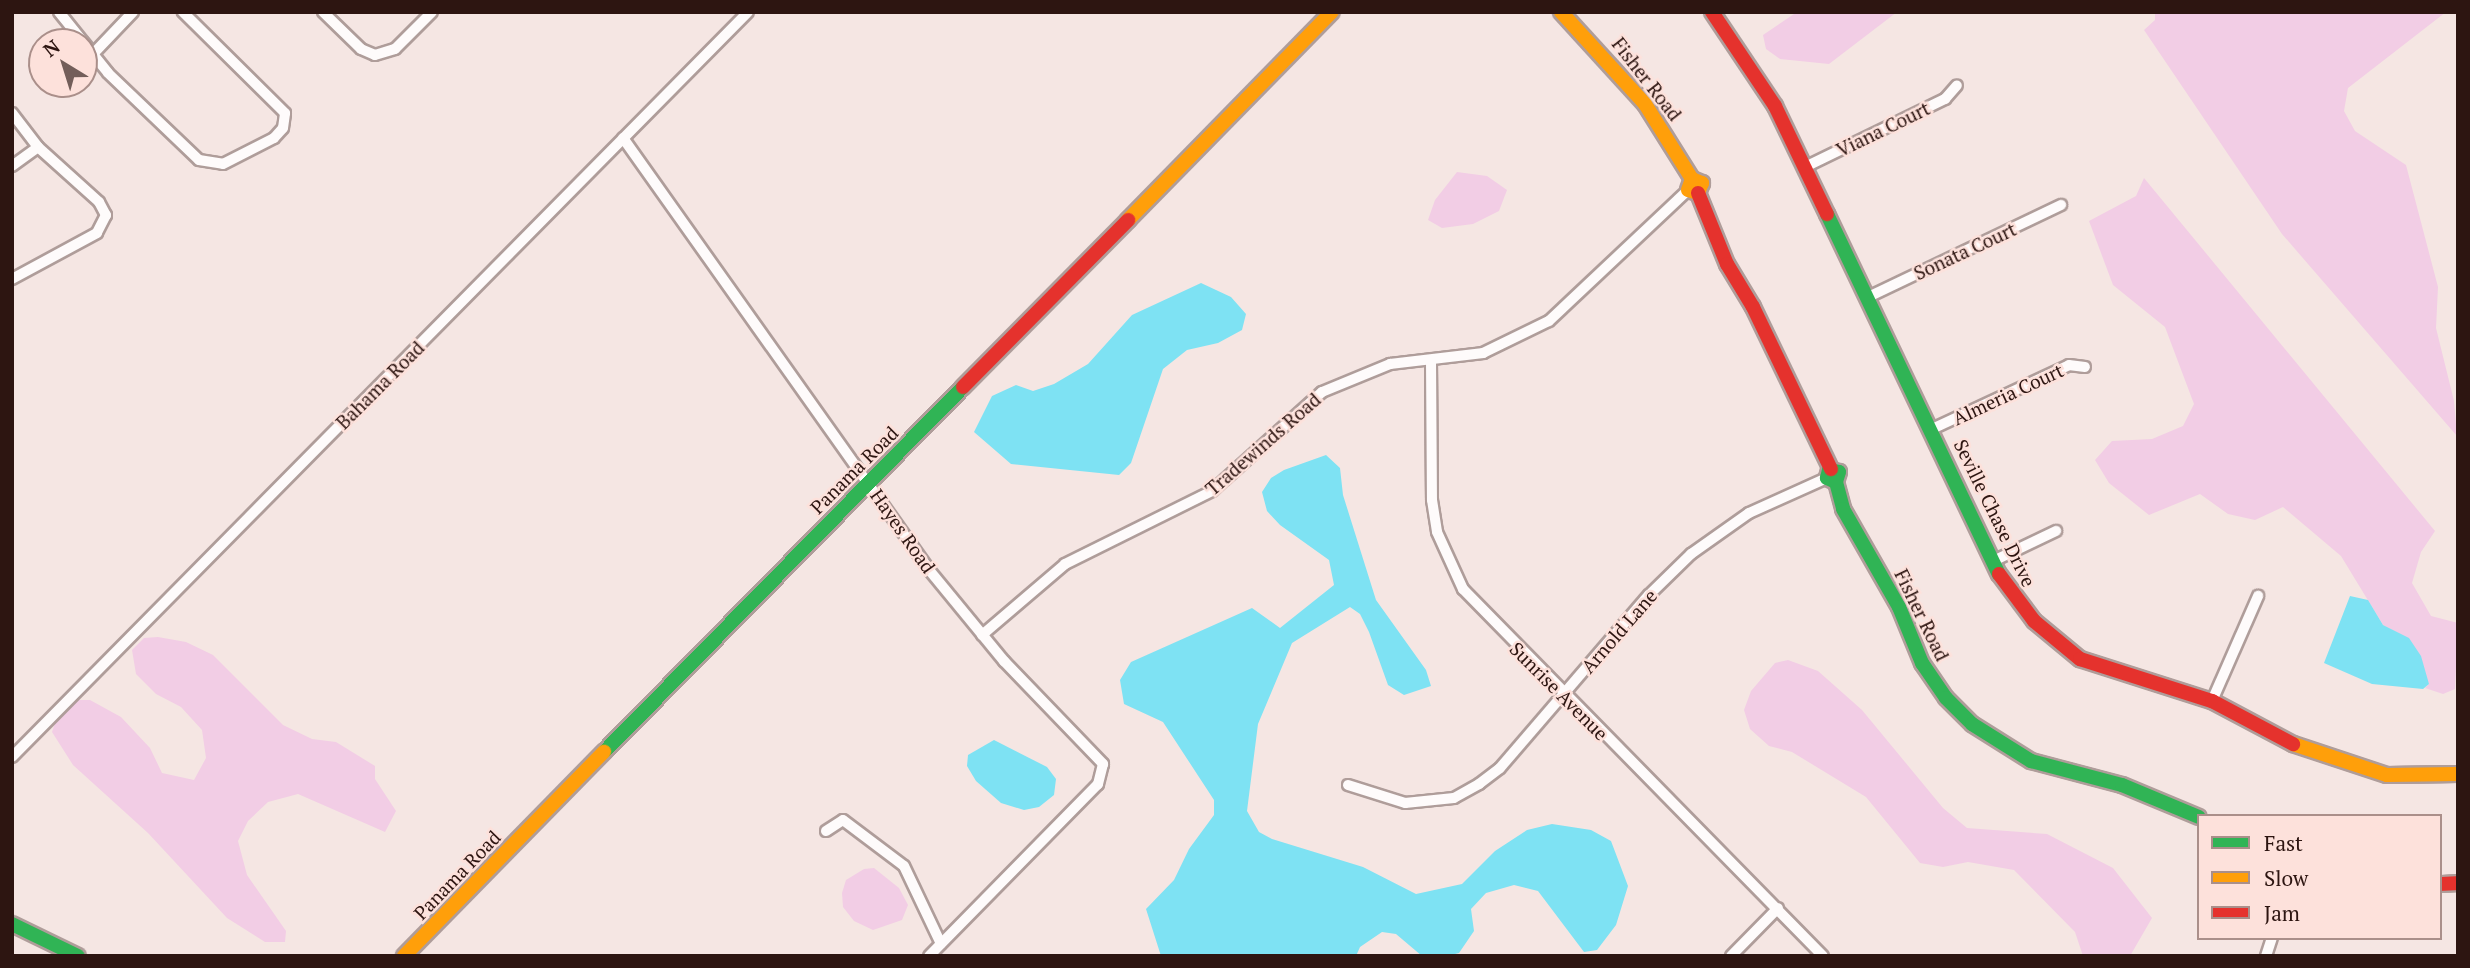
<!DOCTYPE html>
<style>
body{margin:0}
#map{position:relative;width:2470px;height:968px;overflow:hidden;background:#f5e6e3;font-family:"PT Serif",serif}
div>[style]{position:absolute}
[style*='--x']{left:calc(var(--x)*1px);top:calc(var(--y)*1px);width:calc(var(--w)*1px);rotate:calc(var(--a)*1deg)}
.green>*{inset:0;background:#f2cde5}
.water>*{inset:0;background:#7ee2f3}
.roads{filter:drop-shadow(2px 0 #af9d9a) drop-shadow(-2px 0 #af9d9a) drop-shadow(0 2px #af9d9a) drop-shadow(0 -2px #af9d9a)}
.street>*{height:10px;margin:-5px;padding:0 5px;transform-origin:5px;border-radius:5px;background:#fefbfb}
.fast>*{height:14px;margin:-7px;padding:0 7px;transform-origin:7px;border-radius:7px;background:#30b455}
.slow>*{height:14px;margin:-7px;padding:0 7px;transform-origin:7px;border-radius:7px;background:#ff9f0a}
.jam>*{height:14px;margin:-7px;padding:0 7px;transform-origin:7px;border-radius:7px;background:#e5322d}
span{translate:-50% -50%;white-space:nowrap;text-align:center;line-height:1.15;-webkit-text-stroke:5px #fde1db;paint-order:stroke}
.street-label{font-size:19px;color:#2d1511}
.frame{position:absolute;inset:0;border:14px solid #2d1511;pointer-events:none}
.legend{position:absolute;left:2197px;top:814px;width:245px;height:126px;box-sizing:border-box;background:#fde1db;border:2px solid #aa8f8a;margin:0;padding:9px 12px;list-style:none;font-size:21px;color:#2d1511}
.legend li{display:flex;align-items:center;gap:14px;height:35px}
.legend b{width:35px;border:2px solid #aa8f8a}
.north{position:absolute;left:28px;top:28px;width:70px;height:70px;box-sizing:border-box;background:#fde1db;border:2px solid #aa8f8a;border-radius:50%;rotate:322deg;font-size:19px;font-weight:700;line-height:28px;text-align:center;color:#2d1511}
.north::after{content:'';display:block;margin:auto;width:24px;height:32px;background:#735e5a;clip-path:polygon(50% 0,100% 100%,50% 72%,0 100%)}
</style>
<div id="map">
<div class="green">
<div style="clip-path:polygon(1797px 12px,1897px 12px,1829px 64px,1780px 59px,1766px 49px,1763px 35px)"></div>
<div style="clip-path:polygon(2155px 12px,2446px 12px,2348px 88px,2344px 111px,2355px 131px,2406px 165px,2438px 287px,2436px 328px,2454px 401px,2457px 436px,2282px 234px,2144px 30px,2155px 20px)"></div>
<div style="clip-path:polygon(1457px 172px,1487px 176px,1507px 190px,1499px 211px,1473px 224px,1442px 228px,1428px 220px,1435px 200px)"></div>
<div style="clip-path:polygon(2144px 178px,2435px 531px,2421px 552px,2412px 583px,2431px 616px,2458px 623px,2455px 689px,2443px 694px,2425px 688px,2429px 684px,2409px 639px,2383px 625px,2341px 556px,2283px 507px,2255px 520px,2228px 514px,2200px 494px,2149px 515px,2109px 483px,2095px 460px,2112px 441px,2152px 439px,2183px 426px,2194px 404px,2165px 327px,2113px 285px,2089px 221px,2136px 196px)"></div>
<div style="clip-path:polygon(158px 637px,186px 642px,213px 655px,283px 725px,312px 739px,336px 742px,375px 766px,375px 779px,396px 811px,385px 832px,298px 794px,268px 802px,248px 821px,238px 841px,247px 875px,286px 931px,285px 942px,265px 942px,227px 918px,148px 833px,73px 765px,52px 732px,56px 720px,76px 700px,90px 700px,121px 717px,150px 748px,162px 773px,194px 780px,206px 758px,202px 730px,181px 707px,156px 694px,136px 674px,132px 650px,144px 638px)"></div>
<div style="clip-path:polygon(1788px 660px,1818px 671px,1862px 710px,1943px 808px,1967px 828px,2047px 834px,2113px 868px,2152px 918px,2130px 956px,2083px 956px,2075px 932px,2014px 870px,1968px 862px,1943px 867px,1920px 863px,1866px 797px,1792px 752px,1769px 746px,1750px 729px,1744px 710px,1751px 691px,1775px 663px)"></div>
<div style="clip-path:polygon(874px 868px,899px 888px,908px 905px,902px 920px,873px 930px,854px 921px,843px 907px,842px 893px,846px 880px,864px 869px)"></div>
</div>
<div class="water">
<div style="clip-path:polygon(1201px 283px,1231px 297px,1246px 314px,1242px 330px,1218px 343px,1187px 350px,1163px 369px,1131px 463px,1119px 475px,1011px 464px,974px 432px,992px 396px,1016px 385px,1033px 391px,1054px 384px,1088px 364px,1132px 315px)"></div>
<div style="clip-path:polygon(1326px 455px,1340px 468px,1343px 495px,1376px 600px,1426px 670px,1431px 686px,1404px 695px,1388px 685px,1369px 632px,1360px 614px,1350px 607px,1292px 643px,1258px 724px,1247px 811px,1259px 832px,1272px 839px,1363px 867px,1416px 894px,1462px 884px,1495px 851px,1527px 830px,1552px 824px,1591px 830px,1611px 841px,1628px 886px,1616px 925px,1597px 950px,1584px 952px,1538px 891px,1514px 885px,1486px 893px,1471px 909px,1474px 931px,1459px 953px,1447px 956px,1422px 956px,1396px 934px,1382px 932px,1360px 947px,1356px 956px,1161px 956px,1146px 909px,1174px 880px,1189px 849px,1214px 815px,1214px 800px,1163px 722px,1124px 704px,1120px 680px,1131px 662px,1252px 608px,1280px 628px,1334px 585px,1329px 560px,1280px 525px,1267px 511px,1262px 492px,1271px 478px,1284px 470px)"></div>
<div style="clip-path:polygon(2350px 596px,2368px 600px,2383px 625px,2409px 638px,2421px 656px,2429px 684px,2423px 689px,2372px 684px,2324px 663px)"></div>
<div style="clip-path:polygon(994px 740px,1047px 767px,1056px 779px,1054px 795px,1039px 807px,1024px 810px,1001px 803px,976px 781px,967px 766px,968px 755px)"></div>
</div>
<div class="roads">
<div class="street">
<div style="--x:59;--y:12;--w:38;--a:51"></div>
<div style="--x:323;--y:12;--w:53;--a:44.2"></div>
<div style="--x:361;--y:49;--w:15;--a:23"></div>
<div style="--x:375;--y:55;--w:21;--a:-17"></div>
<div style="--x:395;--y:49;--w:52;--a:-45"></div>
<div style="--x:84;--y:43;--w:38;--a:51"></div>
<div style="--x:108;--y:73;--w:126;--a:43.7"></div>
<div style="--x:199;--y:160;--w:24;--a:9"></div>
<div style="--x:223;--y:164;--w:57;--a:-27"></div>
<div style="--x:274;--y:138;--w:13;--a:-48"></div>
<div style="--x:283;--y:128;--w:15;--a:-82"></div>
<div style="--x:285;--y:113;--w:144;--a:-135.3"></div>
<div style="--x:93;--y:54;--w:58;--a:-46.4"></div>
<div style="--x:12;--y:113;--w:43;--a:52.6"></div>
<div style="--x:38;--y:147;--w:82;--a:42"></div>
<div style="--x:99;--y:202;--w:15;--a:62"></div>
<div style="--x:106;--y:215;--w:20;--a:117"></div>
<div style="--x:97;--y:233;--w:97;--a:151.6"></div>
<div style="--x:623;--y:138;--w:531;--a:54.66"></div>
<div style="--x:930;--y:571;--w:117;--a:50.6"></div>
<div style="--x:1004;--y:661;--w:143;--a:46.1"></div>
<div style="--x:1103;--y:764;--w:21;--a:104"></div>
<div style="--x:1098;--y:784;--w:241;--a:134.5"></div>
<div style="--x:12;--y:166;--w:32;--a:-36"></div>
<div style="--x:1805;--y:167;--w:156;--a:-25.9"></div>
<div style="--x:1945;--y:99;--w:18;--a:-49"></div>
<div style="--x:1868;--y:297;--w:214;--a:-25.5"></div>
<div style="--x:1431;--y:361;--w:139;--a:89.6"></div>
<div style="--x:1432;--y:500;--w:32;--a:81"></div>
<div style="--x:1437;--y:532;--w:63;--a:65.5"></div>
<div style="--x:1463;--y:589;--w:514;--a:45.55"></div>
<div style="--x:1932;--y:429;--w:151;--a:-25"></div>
<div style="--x:2069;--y:365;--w:16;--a:7"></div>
<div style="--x:1993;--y:561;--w:70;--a:-25.5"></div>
<div style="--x:982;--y:635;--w:109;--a:-40.5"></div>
<div style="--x:1065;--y:564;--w:164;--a:-26.4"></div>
<div style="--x:1212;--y:491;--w:148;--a:-42"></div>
<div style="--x:1322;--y:392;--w:74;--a:-22.4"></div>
<div style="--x:1390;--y:364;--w:94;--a:-6.7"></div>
<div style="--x:1483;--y:353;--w:73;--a:-25.9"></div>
<div style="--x:1549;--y:321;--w:191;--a:-43.3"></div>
<div style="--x:2212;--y:701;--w:115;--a:-66.3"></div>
<div style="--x:12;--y:757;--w:1047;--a:-45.35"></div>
<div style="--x:1348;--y:785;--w:60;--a:17.5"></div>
<div style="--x:1405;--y:803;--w:49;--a:-5.8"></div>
<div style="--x:1454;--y:798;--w:29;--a:-29"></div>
<div style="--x:1479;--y:784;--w:26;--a:-37"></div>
<div style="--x:1500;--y:768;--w:228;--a:-49.3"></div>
<div style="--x:1649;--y:595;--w:59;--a:-44.3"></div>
<div style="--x:1691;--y:554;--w:71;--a:-35.3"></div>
<div style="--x:1749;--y:513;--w:85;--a:-24.2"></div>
<div style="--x:826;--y:831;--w:20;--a:-33"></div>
<div style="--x:843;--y:820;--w:76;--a:37"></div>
<div style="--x:904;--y:866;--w:86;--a:64.6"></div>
<div style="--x:1731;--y:956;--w:67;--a:-45.6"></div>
<div style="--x:2266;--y:956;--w:19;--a:-72"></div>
</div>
<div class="fast">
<div style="--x:1827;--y:214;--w:399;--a:64.5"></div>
<div style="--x:1836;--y:482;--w:10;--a:-156"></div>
<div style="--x:1827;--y:478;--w:8;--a:-76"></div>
<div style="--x:1829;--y:470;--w:10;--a:11"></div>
<div style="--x:1839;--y:472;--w:10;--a:107"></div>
<div style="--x:1836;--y:482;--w:28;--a:75"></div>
<div style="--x:1843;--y:509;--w:113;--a:60.3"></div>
<div style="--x:1899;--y:607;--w:61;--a:67.7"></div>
<div style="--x:1922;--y:663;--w:42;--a:55.6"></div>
<div style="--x:1946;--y:698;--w:37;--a:45"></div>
<div style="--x:1972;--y:724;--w:70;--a:32.1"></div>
<div style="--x:2031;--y:761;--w:94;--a:14.8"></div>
<div style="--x:2122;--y:785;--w:83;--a:22.6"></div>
<div style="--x:604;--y:752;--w:512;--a:-45.47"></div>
<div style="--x:12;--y:924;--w:73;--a:25.9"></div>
</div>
<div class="slow">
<div style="--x:1561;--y:12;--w:125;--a:47.6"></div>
<div style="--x:1645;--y:104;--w:89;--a:57.9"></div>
<div style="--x:1692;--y:179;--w:11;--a:22"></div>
<div style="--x:1702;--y:183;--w:11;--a:112"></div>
<div style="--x:1698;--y:193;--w:10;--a:-163"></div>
<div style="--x:1688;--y:190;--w:12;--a:-70"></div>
<div style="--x:1128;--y:220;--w:291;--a:-45.6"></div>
<div style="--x:2293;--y:744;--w:99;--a:18.3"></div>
<div style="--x:2387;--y:775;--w:71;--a:-0.8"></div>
<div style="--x:404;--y:956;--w:286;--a:-45.6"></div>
</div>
<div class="jam">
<div style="--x:1712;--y:12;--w:113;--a:56.2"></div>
<div style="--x:1775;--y:106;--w:120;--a:64.3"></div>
<div style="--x:1698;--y:193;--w:77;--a:67.8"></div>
<div style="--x:1727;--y:264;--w:50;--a:58.8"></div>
<div style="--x:1753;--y:307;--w:180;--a:64.3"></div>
<div style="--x:963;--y:387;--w:235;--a:-45.3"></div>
<div style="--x:1999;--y:574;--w:59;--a:53.3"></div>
<div style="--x:2034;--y:621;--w:60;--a:39.6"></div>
<div style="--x:2080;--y:659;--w:139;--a:17.7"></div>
<div style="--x:2212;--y:701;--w:92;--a:28"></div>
<div style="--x:2440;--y:884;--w:18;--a:-3"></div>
</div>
</div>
<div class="street-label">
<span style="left:1647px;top:79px;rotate:52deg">Fisher Road</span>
<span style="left:1883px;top:129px;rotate:-26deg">Viana Court</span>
<span style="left:1965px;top:251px;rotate:-25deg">Sonata Court</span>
<span style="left:380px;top:385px;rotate:-45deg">Bahama Road</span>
<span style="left:2008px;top:394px;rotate:-25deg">Almeria Court</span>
<span style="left:1263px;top:444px;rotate:-41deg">Tradewinds Road</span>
<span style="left:854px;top:470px;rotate:-45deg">Panama Road</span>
<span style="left:1995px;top:513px;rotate:64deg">Seville Chase Drive</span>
<span style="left:903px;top:531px;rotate:55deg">Hayes Road</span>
<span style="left:1922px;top:615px;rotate:64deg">Fisher Road</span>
<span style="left:1619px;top:631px;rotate:-49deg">Arnold Lane</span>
<span style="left:1559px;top:691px;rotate:45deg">Sunrise Avenue</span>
<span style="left:457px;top:875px;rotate:-46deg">Panama Road</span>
</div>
<div class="frame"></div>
<ul class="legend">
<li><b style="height:9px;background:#30b455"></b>Fast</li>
<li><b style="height:9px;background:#ff9f0a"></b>Slow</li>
<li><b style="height:9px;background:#e5322d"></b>Jam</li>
</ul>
<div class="north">N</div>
</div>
